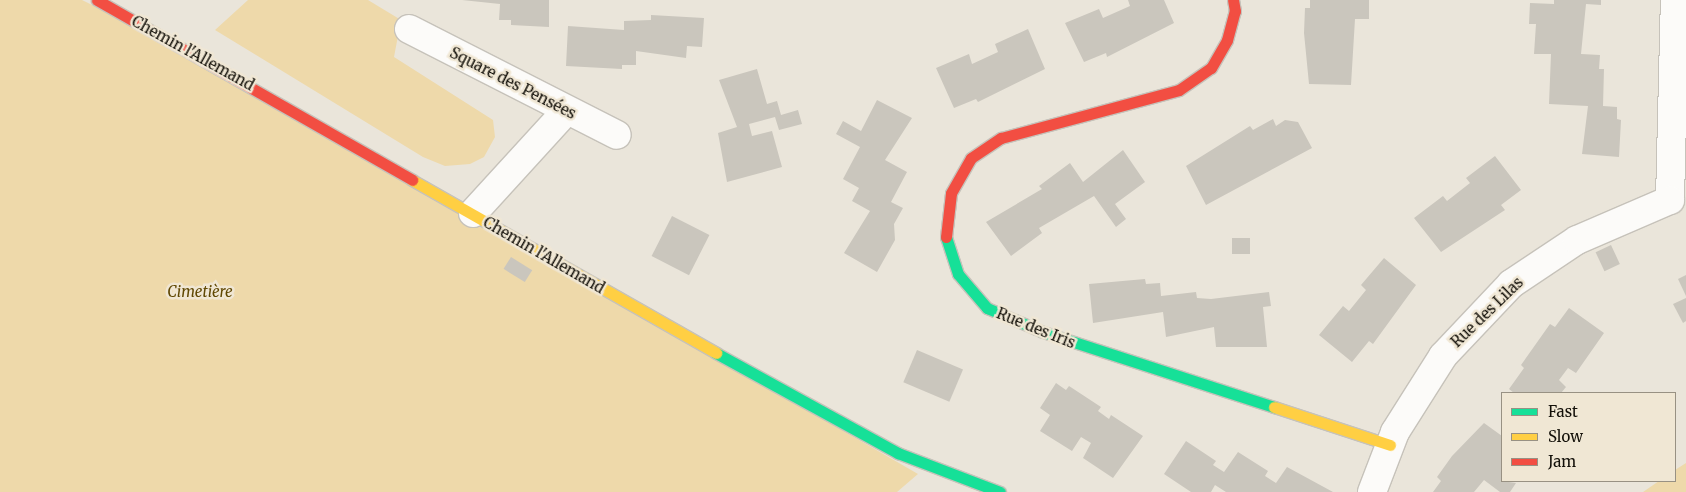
<!DOCTYPE html>
<meta charset="utf-8">
<style>
body{margin:0}
#map{position:relative;width:1686px;height:492px;overflow:hidden;background:#eae5da;font-family:Merriweather,serif}
div>[style]{position:absolute}
[style*='--x']{left:calc(var(--x)*1px);top:calc(var(--y)*1px);width:calc(var(--w)*1px);rotate:calc(var(--a)*1deg)}
.green>*{inset:0;background:#eed9aa}
.building>*{inset:0;background:#cac6bd;transform-origin:0 0}
.roads{filter:drop-shadow(1px 0 #c6c2ba) drop-shadow(-1px 0 #c6c2ba) drop-shadow(0 1px #c6c2ba) drop-shadow(0 -1px #c6c2ba)}
.street>*{height:28px;margin:-14px;padding:0 14px;transform-origin:14px;border-radius:14px;background:#fcfbf9}
.fast>*{height:11px;margin:-5.5px;padding:0 5.5px;transform-origin:5.5px;border-radius:5.5px;background:#16e098}
.slow>*{height:11px;margin:-5.5px;padding:0 5.5px;transform-origin:5.5px;border-radius:5.5px;background:#ffcf43}
.jam>*{height:11px;margin:-5.5px;padding:0 5.5px;transform-origin:5.5px;border-radius:5.5px;background:#f24e42}
span{translate:-50% -50%;white-space:nowrap;text-align:center;line-height:1.15;-webkit-text-stroke:5px #f0e7d4;paint-order:stroke}
.street-label{font-size:15px;color:#131009}
.park-label{font-size:15px;color:#604803;font-style:italic}
.legend{position:absolute;left:1501px;top:392px;width:175px;height:90px;box-sizing:border-box;background:#f0e7d4;border:1px solid #989183;margin:0;padding:6px 9px;list-style:none;font-size:15px;color:#131009}
.legend li{display:flex;align-items:center;gap:10px;height:25px}
.legend b{width:25px;border:1px solid #989183}
</style>
<div id="map">
<div class="green">
<div style="clip-path:polygon(0 0,82px 0,177px 47px,918px 474px,897px 492px,0 492px)"></div>
<div style="clip-path:polygon(248px 0,368px 0,401px 20px,394px 57px,493px 120px,495px 137px,484px 157px,470px 164px,445px 166px,423px 157px,215px 30px)"></div>
<div style="clip-path:polygon(1686px 463px,1686px 492px,1643px 492px,1659px 481px,1675px 481px,1675px 470px)"></div>
</div>
<div class="building">
<div style="clip-path:polygon(462px 0,549px 0,549px 27px,511px 25px,511px 20px,499px 20px,500px 4px)"></div>
<div style="clip-path:polygon(1128px 0,1164px 0,1174px 23px,1107px 57px,1106px 53px,1084px 62px,1065px 23px,1099px 9px,1103px 18px,1130px 6px)"></div>
<div style="clip-path:polygon(1310px 0,1369px 0,1369px 19px,1355px 19px,1351px 85px,1309px 84px,1304px 33px,1305px 8px,1310px 8px)"></div>
<div style="clip-path:polygon(1554px 0,1601px 0,1601px 5px,1586px 4px,1581px 54px,1600px 55px,1599px 69px,1604px 69px,1603px 106px,1617px 107px,1617px 119px,1621px 120px,1619px 157px,1582px 154px,1588px 106px,1549px 104px,1551px 54px,1534px 54px,1536px 24px,1529px 24px,1530px 3px,1554px 4px)"></div>
<div style="clip-path:polygon(651px 15px,704px 18px,702px 47px,687px 46px,686px 58px,636px 51px,636px 65px,622px 65px,622px 69px,566px 66px,568px 26px,624px 30px,624px 21px,651px 20px)"></div>
<div style="clip-path:polygon(1028px 29px,1045px 69px,978px 102px,976px 99px,954px 108px,936px 68px,969px 54px,972px 64px,998px 52px,995px 44px)"></div>
<div style="clip-path:polygon(757px 69px,767px 104px,777px 101px,781px 115px,798px 110px,802px 124px,779px 130px,775px 117px,749px 124px,752px 136px,772px 131px,782px 167px,727px 182px,718px 133px,737px 127px,719px 80px)"></div>
<div style="clip-path:polygon(877px 100px,912px 118px,885px 160px,907px 172px,891px 202px,903px 208px,894px 224px,895px 240px,877px 272px,844px 253px,870px 211px,852px 201px,859px 188px,843px 179px,860px 147px,836px 134px,843px 121px,861px 131px)"></div>
<div style="clip-path:polygon(1273px 119px,1276px 126px,1285px 120px,1298px 122px,1312px 148px,1206px 205px,1186px 166px,1250px 126px,1253px 130px)"></div>
<div style="clip-path:polygon(1123px 150px,1145px 182px,1115px 204px,1126px 219px,1116px 227px,1094px 196px,1039px 228px,1042px 233px,1011px 256px,986px 222px,1042px 189px,1039px 186px,1070px 163px,1083px 182px)"></div>
<div style="clip-path:polygon(1495px 156px,1521px 190px,1501px 205px,1505px 210px,1441px 252px,1414px 218px,1443px 196px,1447px 201px,1470px 183px,1466px 178px)"></div>
<div style="left:672px;top:216px;width:42px;height:45px;rotate:27deg"></div>
<div style="left:1232px;top:238px;width:18px;height:16px"></div>
<div style="left:1611px;top:245px;width:21px;height:17px;rotate:65deg"></div>
<div style="left:511px;top:257px;width:25px;height:14px;rotate:32deg"></div>
<div style="clip-path:polygon(1384px 258px,1416px 285px,1373px 344px,1369px 341px,1352px 362px,1319px 335px,1343px 306px,1349px 311px,1366px 290px,1361px 285px)"></div>
<div style="clip-path:polygon(1686px 275px,1686px 296px,1678px 279px)"></div>
<div style="clip-path:polygon(1145px 279px,1146px 284px,1160px 283px,1161px 296px,1196px 292px,1197px 298px,1211px 299px,1269px 292px,1271px 306px,1263px 307px,1267px 347px,1216px 347px,1214px 327px,1166px 337px,1163px 312px,1093px 323px,1089px 284px)"></div>
<div style="clip-path:polygon(1686px 298px,1686px 321px,1683px 323px,1673px 304px)"></div>
<div style="clip-path:polygon(1569px 308px,1604px 333px,1576px 373px,1568px 368px,1559px 380px,1566px 387px,1561px 393px,1514px 393px,1509px 389px,1524px 368px,1521px 365px,1550px 324px,1555px 327px)"></div>
<div style="left:917px;top:350px;width:50px;height:35px;rotate:23deg"></div>
<div style="clip-path:polygon(1056px 383px,1066px 390px,1069px 386px,1101px 407px,1098px 411px,1109px 419px,1111px 415px,1143px 436px,1113px 478px,1083px 458px,1091px 443px,1081px 437px,1072px 451px,1040px 431px,1050px 415px,1040px 408px)"></div>
<div style="clip-path:polygon(1484px 423px,1502px 436px,1502px 481px,1516px 483px,1510px 492px,1500px 492px,1484px 480px,1474px 492px,1433px 492px,1441px 481px,1437px 477px,1452px 456px)"></div>
<div style="clip-path:polygon(1186px 441px,1216px 461px,1213px 465px,1224px 472px,1238px 452px,1268px 471px,1265px 476px,1276px 483px,1287px 467px,1333px 492px,1226px 492px,1215px 485px,1211px 492px,1191px 492px,1164px 474px)"></div>
</div>
<div class="roads">
<div class="street">
<div style="--x:409;--y:29;--w:233;--a:27"></div>
<div style="--x:1670;--y:200;--w:200;--a:-88.6"></div>
<div style="--x:473;--y:213;--w:138;--a:-47.6"></div>
<div style="--x:1372;--y:492;--w:64;--a:-69"></div>
<div style="--x:1395;--y:432;--w:90;--a:-57.7"></div>
<div style="--x:1443;--y:356;--w:99;--a:-46.6"></div>
<div style="--x:1511;--y:284;--w:79;--a:-33.7"></div>
<div style="--x:1577;--y:240;--w:101;--a:-23.3"></div>
</div>
<div class="fast">
<div style="--x:946;--y:237;--w:39;--a:72"></div>
<div style="--x:958;--y:274;--w:45;--a:49.5"></div>
<div style="--x:987;--y:308;--w:61;--a:23.2"></div>
<div style="--x:1043;--y:332;--w:243;--a:18"></div>
<div style="--x:716;--y:353;--w:208;--a:28.8"></div>
<div style="--x:898;--y:453;--w:109;--a:20.9"></div>
</div>
<div class="slow">
<div style="--x:412;--y:180;--w:350;--a:29.6"></div>
<div style="--x:1274;--y:407;--w:122;--a:18.1"></div>
</div>
<div class="jam">
<div style="--x:97;--y:0;--w:363;--a:29.7"></div>
<div style="--x:946;--y:237;--w:44;--a:-83.5"></div>
<div style="--x:951;--y:193;--w:40;--a:-60.3"></div>
<div style="--x:971;--y:158;--w:36;--a:-34"></div>
<div style="--x:1001;--y:138;--w:184;--a:-15.1"></div>
<div style="--x:1179;--y:90;--w:39;--a:-35"></div>
<div style="--x:1211;--y:68;--w:32;--a:-60"></div>
<div style="--x:1227;--y:40;--w:30;--a:-75"></div>
<div style="--x:1235;--y:11;--w:11;--a:-100"></div>
</div>
</div>
<div class="street-label">
<span style="left:193px;top:53px;rotate:29deg">Chemin l'Allemand</span>
<span style="left:513px;top:83px;rotate:27deg">Square des Pensées</span>
<span style="left:544px;top:255px;rotate:30deg">Chemin l'Allemand</span>
<span style="left:1487px;top:312px;rotate:-44deg">Rue des Lilas</span>
<span style="left:1036px;top:328px;rotate:22deg">Rue des Iris</span>
</div>
<div class="park-label">
<span style="left:200px;top:292px">Cimetière</span>
</div>
<ul class="legend">
<li><b style="height:6px;background:#16e098"></b>Fast</li>
<li><b style="height:6px;background:#ffcf43"></b>Slow</li>
<li><b style="height:6px;background:#f24e42"></b>Jam</li>
</ul>
</div>
